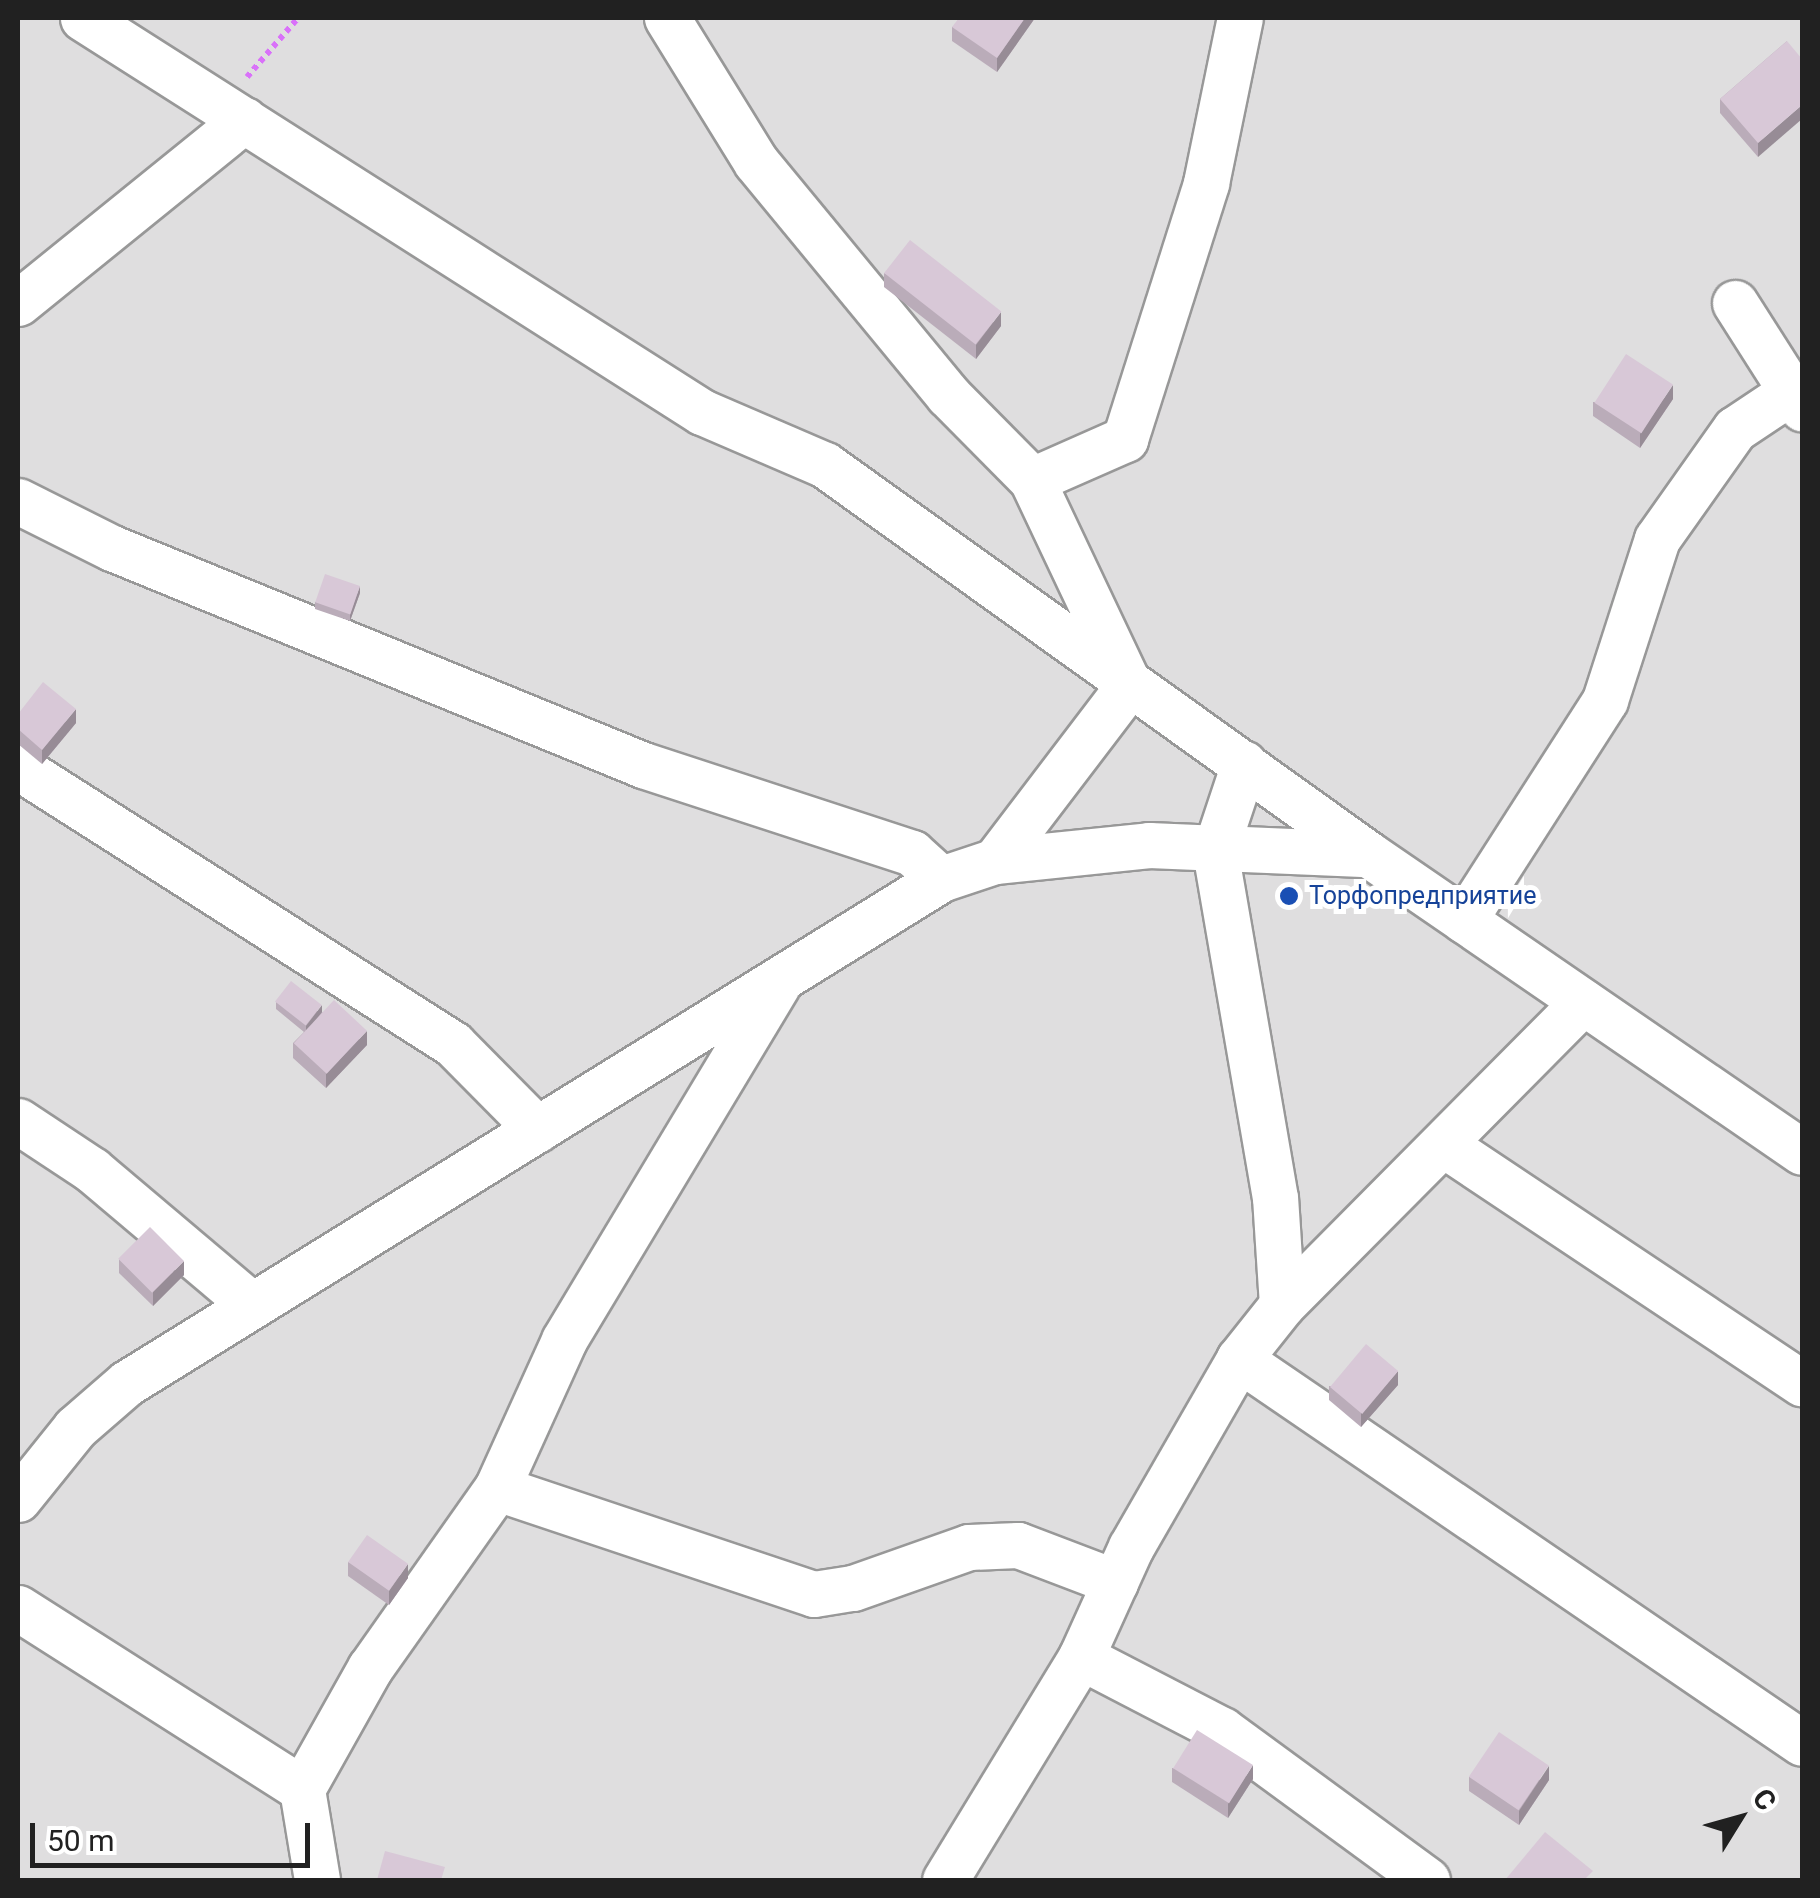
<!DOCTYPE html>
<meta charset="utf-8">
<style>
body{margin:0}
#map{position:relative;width:1820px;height:1898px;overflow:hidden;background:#f1e8ee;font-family:Roboto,sans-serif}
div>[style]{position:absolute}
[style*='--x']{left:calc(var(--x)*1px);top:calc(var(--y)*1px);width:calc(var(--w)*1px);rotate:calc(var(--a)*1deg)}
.residential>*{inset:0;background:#dfdedf;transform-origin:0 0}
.path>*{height:6px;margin-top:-3px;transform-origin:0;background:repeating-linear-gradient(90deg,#d971f9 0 5px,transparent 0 10px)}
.roads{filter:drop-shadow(2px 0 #989898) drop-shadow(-2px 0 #989898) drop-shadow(0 2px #989898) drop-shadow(0 -2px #989898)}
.minor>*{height:45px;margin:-22.5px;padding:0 22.5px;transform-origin:22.5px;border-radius:22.5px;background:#fff}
.wall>*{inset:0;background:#baacb9}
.shaded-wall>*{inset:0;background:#978c96}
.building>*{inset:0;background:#d8c8d7;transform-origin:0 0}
.dots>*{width:28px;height:28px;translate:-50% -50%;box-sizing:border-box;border:5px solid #fff;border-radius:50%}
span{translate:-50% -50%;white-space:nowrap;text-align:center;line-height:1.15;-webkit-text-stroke:10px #fff;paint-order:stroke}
.transit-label{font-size:25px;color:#164399}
.left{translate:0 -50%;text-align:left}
.frame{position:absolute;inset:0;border:20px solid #212121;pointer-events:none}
.north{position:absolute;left:1690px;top:1768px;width:100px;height:100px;-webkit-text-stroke:8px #fff;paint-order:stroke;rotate:53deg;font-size:28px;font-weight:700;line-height:40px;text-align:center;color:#212121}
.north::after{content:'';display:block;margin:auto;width:35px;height:45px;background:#212121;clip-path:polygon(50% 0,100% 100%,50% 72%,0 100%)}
.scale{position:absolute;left:30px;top:1823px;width:280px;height:45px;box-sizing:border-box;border:5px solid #212121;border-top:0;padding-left:12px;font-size:30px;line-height:35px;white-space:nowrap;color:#212121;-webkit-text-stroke:8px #fff;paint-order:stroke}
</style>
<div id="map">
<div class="residential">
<div style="left:18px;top:18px;width:1784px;height:1862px"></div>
</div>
<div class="path">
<div style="--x:247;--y:77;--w:78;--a:-49.2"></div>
</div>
<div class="roads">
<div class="minor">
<div style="--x:83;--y:18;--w:734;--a:32.48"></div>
<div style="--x:702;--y:412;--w:134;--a:23.3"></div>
<div style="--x:825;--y:465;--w:668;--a:35.62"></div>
<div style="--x:1368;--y:854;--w:526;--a:34.47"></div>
<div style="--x:667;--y:18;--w:169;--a:58.3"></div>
<div style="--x:756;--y:162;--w:302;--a:50.5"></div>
<div style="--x:948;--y:395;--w:120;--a:45.3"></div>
<div style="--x:1032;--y:480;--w:227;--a:64.7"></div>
<div style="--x:1129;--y:685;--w:221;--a:127.3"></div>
<div style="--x:18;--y:303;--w:291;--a:-39"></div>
<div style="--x:1735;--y:303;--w:125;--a:57.5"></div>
<div style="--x:1032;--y:480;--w:102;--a:-23.8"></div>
<div style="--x:1125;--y:439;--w:269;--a:-72.4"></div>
<div style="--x:1206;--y:183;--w:168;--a:-78.4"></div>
<div style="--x:18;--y:501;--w:105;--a:26.6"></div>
<div style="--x:112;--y:548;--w:574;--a:22.23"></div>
<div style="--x:643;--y:765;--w:283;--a:18.1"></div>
<div style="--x:912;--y:853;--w:39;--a:42"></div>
<div style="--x:18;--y:767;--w:516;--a:32.49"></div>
<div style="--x:453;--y:1044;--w:120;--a:45.3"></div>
<div style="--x:1464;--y:920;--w:261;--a:-57.3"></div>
<div style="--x:1605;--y:700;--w:169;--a:-72.1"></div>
<div style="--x:1657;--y:539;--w:135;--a:-54.7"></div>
<div style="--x:1735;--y:429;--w:69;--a:-33.7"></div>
<div style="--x:18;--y:1121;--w:89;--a:33.5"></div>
<div style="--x:92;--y:1170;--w:209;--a:40.2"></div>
<div style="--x:1446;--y:1146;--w:428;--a:33.7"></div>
<div style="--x:1282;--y:1305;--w:427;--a:-45.2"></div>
<div style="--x:1239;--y:1359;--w:681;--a:34.3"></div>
<div style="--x:497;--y:1488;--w:334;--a:18.5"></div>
<div style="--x:814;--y:1594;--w:39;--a:-9"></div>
<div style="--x:853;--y:1588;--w:123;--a:-19.5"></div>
<div style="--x:969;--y:1547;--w:49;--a:-2.3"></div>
<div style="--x:1018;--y:1545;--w:104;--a:20.9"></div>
<div style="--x:18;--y:1499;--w:91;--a:-51.2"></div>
<div style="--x:75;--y:1428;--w:69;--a:-40.9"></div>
<div style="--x:127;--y:1383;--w:957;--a:-31.76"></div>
<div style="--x:941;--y:879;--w:57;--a:-18.4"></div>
<div style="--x:995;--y:861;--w:155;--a:-5.9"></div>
<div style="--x:1149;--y:845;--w:219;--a:2.4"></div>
<div style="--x:18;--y:1608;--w:337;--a:32.5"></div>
<div style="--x:302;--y:1789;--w:139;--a:-60.7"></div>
<div style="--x:370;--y:1668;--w:220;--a:-54.8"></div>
<div style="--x:497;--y:1488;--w:162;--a:-65.6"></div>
<div style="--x:564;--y:1340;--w:414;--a:-59"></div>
<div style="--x:1081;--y:1657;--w:159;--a:27.4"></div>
<div style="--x:1222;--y:1730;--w:254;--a:36.2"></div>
<div style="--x:302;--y:1789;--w:92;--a:80.6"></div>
<div style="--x:945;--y:1880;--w:261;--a:-58.6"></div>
<div style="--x:1081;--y:1657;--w:121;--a:-65.6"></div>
<div style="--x:1131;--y:1547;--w:217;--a:-60.1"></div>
<div style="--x:1239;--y:1359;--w:69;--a:-51.5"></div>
<div style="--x:1282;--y:1305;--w:107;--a:-93.7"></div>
<div style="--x:1275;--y:1198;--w:352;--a:-99.8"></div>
<div style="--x:1215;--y:851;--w:92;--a:-71.6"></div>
</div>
</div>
<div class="wall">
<div style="clip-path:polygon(1035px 18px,997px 72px,952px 41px,952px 27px)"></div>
<div style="clip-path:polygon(1787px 41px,1758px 157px,1720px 113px,1720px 99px)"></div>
<div style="clip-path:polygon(884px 273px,1001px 326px,976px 359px,884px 287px)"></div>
<div style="clip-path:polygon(1673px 399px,1640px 448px,1593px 416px,1593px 402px)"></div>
<div style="clip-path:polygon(360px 593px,350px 621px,315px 609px,315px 602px)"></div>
<div style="clip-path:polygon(18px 714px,76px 723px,42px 764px,18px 744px)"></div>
<div style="clip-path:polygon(276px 1002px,322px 1012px,367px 1045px,326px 1088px,293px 1058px,293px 1043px,304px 1032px,276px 1009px)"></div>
<div style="clip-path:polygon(119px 1259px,184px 1275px,153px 1306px,119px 1273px)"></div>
<div style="clip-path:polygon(1398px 1385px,1361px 1427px,1329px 1400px,1329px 1386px)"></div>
<div style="clip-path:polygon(348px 1562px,408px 1578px,389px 1605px,348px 1576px)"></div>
<div style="clip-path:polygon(1172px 1768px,1253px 1779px,1228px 1818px,1172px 1782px)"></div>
<div style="clip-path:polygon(1469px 1777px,1549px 1780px,1519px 1825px,1469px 1791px)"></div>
</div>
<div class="shaded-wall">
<div style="clip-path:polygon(1025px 18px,1035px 18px,997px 72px,997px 58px)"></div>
<div style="clip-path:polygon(1802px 105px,1802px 119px,1758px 157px,1758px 143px)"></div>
<div style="clip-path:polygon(1001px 312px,1001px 326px,976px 359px,976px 345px)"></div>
<div style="clip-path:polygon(1673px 385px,1673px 399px,1640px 448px,1640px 434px)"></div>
<div style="clip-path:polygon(360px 586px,360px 593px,350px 621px,350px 614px)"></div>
<div style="clip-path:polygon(76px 709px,76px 723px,42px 764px,42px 750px)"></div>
<div style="clip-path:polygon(322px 1005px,322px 1012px,306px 1033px,306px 1026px)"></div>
<div style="clip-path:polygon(367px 1031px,367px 1045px,326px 1088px,326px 1074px)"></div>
<div style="clip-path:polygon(184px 1261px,184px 1275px,153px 1306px,153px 1292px)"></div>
<div style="clip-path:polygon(1398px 1371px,1398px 1385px,1361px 1427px,1361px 1413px)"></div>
<div style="clip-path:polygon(408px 1564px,408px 1578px,389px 1605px,389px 1591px)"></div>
<div style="clip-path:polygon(1253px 1765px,1253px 1779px,1228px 1818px,1228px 1804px)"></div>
<div style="clip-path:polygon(1549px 1766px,1549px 1780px,1519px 1825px,1519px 1811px)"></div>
</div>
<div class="building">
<div style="clip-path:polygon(959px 18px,1025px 18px,997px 58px,952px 27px)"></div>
<div style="clip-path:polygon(1787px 41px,1802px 59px,1802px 105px,1758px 143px,1720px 99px)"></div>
<div style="left:910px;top:240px;width:116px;height:42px;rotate:38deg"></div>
<div style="left:1626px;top:354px;width:56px;height:58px;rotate:33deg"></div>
<div style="left:325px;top:574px;width:37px;height:30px;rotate:19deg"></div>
<div style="clip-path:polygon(43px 682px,76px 709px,42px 750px,18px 729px,18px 714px)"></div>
<div style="left:291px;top:981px;width:39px;height:26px;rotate:38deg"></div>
<div style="left:334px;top:1000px;width:45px;height:59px;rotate:43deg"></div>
<div style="left:150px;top:1227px;width:48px;height:45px;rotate:45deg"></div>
<div style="left:1366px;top:1344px;width:42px;height:56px;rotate:40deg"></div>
<div style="left:367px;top:1535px;width:50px;height:33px;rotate:35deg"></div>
<div style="left:1197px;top:1730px;width:66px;height:45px;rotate:32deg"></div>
<div style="left:1499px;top:1732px;width:60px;height:54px;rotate:34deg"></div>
<div style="clip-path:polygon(1545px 1832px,1593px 1871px,1584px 1880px,1505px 1880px)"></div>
<div style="clip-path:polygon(385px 1851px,445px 1867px,441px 1880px,377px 1880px)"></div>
</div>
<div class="dots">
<div style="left:1289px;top:896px;background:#1a4fb4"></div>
</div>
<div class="transit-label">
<span class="left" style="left:1309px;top:896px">Торфопредприятие</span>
</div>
<div class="frame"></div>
<div class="north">С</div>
<div class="scale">50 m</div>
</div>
